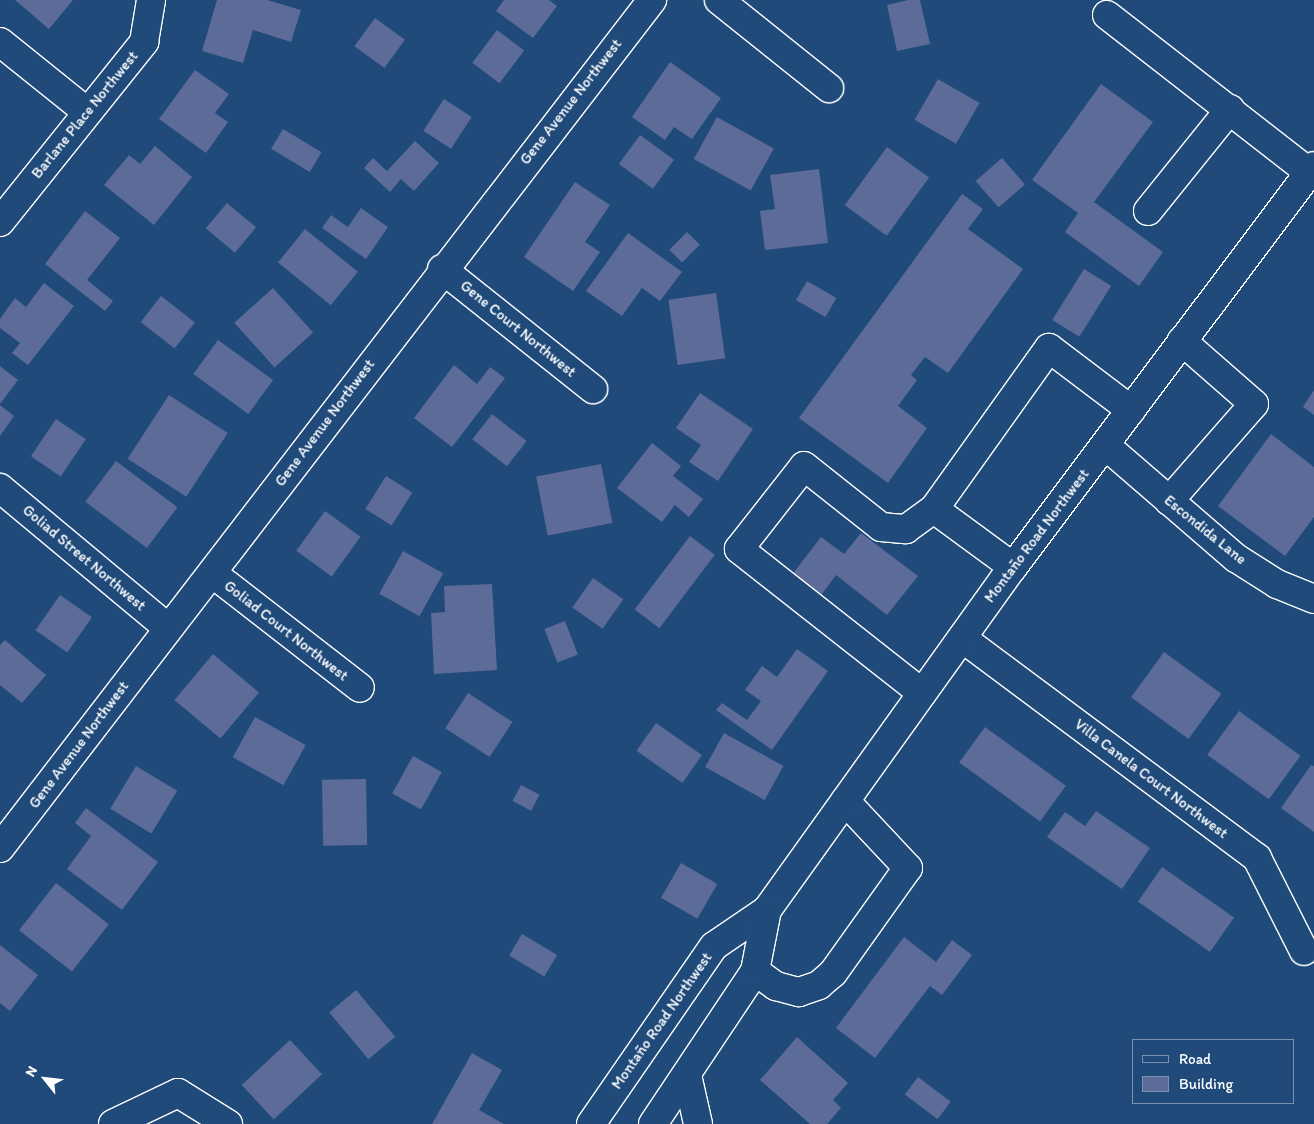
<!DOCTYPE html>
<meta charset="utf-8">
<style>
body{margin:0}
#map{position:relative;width:1314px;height:1124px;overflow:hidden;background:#1f4a7a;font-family:Itim,sans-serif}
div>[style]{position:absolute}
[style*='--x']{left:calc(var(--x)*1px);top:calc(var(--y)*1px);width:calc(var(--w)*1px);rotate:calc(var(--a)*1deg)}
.building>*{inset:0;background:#5d6b98;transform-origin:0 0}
.roads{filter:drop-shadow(1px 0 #fff) drop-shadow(-1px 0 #fff) drop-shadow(0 1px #fff) drop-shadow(0 -1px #fff)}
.minor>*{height:28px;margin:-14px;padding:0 14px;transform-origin:14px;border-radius:14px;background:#1f4a7a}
.major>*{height:28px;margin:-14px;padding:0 14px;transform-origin:14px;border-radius:14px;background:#1f4a7a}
span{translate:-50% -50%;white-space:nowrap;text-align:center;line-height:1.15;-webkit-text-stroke:5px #1f4a7a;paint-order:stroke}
.street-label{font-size:15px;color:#fff}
.legend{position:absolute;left:1132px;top:1039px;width:162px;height:65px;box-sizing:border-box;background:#1f4a7a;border:1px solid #7992af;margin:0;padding:6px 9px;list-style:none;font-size:15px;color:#fff}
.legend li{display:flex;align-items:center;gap:10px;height:25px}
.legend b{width:25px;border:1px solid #7992af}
.north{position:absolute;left:20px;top:1054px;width:50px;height:50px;-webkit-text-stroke:4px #1f4a7a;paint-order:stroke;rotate:299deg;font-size:14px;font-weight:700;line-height:20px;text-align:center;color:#fff}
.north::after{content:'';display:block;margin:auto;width:18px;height:22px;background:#fff;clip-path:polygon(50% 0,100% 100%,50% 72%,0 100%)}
</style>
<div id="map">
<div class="building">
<div style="clip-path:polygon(15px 0,73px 0,49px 29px)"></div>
<div style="clip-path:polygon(217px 0,267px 0,301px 10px,291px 42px,253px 30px,243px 63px,202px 51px)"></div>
<div style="clip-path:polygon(504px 0,549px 0,557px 6px,533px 38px,496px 11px)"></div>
<div style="clip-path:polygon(908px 0,920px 0,930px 44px,897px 51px,887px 5px)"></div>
<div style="left:375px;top:18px;width:37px;height:35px;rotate:36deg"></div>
<div style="left:497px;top:30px;width:34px;height:41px;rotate:37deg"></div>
<div style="clip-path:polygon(670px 62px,721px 98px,692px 139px,674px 127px,665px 140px,632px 117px)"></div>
<div style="clip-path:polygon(195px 70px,229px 94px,215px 113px,228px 122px,206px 153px,159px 119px)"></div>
<div style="left:938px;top:79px;width:48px;height:47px;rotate:30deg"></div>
<div style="clip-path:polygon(1101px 84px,1153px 122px,1094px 202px,1163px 252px,1139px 286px,1065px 232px,1078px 213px,1032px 180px)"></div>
<div style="left:444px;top:99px;width:33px;height:38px;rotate:33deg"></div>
<div style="left:717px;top:117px;width:65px;height:48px;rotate:29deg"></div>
<div style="left:283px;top:129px;width:45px;height:23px;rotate:31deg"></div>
<div style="left:640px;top:135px;width:42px;height:36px;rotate:36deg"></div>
<div style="clip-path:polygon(415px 141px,439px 163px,414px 191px,401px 179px,390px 192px,364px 168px,373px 158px,387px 171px)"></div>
<div style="clip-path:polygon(155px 146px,192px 177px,154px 225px,104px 185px,129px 155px,140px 164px)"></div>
<div style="left:887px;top:147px;width:52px;height:72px;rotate:36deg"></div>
<div style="left:1002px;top:158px;width:35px;height:35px;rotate:49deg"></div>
<div style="clip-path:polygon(819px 169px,828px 243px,765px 250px,760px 211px,775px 209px,770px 175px)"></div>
<div style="clip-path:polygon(575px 182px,610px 205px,585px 242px,600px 252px,573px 291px,524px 257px)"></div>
<div style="clip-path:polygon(962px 194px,983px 209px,968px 229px,1023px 269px,948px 373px,925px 357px,911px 375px,917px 380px,898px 406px,927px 428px,888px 483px,799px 418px)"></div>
<div style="left:227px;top:203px;width:38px;height:33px;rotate:40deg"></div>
<div style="clip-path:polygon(361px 208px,388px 227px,366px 259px,322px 228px,331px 215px,348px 227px)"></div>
<div style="clip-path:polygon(85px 211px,120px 238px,87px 280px,113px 301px,105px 311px,45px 264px)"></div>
<div style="left:305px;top:229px;width:68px;height:43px;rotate:39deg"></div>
<div style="left:687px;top:232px;width:18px;height:25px;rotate:45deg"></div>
<div style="clip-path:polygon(628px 233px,682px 272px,660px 301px,642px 288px,622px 316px,586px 291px)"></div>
<div style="left:1084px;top:269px;width:32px;height:60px;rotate:32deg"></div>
<div style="left:807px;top:281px;width:34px;height:22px;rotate:30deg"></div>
<div style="clip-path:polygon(44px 283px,74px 306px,28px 365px,12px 353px,20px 343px,0 328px,0 319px,15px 298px,26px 307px)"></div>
<div style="left:273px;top:288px;width:60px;height:52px;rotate:48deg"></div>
<div style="left:716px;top:293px;width:66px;height:48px;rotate:82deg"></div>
<div style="left:161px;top:296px;width:43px;height:33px;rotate:38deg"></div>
<div style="left:218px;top:340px;width:68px;height:42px;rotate:36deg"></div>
<div style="clip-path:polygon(454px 365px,477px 384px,490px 367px,505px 378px,452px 447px,414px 418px)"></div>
<div style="clip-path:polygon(0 366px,18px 380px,0 404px)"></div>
<div style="clip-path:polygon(1314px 390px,1314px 415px,1303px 407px)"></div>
<div style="clip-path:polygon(700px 393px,753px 429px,718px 481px,689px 462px,701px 445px,676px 428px)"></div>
<div style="left:169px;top:395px;width:70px;height:76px;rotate:33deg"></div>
<div style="clip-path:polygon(0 405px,14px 416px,0 436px)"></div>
<div style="left:492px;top:414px;width:44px;height:32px;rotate:38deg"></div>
<div style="left:56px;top:419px;width:36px;height:45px;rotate:34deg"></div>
<div style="clip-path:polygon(1271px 434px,1314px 467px,1314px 517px,1285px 556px,1218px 506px)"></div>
<div style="clip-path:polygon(652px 443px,681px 466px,673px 476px,703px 499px,689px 517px,675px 505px,662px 522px,617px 488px)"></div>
<div style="left:116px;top:461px;width:77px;height:51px;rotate:37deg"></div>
<div style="left:601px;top:464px;width:60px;height:66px;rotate:79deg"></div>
<div style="left:386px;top:476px;width:31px;height:39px;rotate:32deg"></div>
<div style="left:325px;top:511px;width:44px;height:49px;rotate:36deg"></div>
<div style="clip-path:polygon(861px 533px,918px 576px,887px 615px,836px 575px,819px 598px,791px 576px,821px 537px,844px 554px)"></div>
<div style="left:690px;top:536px;width:31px;height:92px;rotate:37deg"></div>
<div style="left:403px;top:551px;width:46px;height:49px;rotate:29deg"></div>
<div style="left:593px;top:578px;width:37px;height:36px;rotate:35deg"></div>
<div style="clip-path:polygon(492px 584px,497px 670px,434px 674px,431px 613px,445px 612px,444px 586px)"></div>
<div style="left:60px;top:595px;width:39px;height:43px;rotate:35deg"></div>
<div style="left:565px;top:621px;width:36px;height:22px;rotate:69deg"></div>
<div style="clip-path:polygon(5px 640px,46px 675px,22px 703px,0 685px,0 645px)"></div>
<div style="clip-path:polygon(797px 649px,828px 671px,772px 750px,716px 710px,722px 703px,747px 720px,761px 701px,745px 690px,762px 666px,777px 677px)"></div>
<div style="left:1164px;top:652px;width:71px;height:56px;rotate:36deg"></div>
<div style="left:213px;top:654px;width:60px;height:60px;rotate:40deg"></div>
<div style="left:468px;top:693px;width:53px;height:42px;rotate:33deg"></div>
<div style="left:1239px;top:711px;width:76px;height:54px;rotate:36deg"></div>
<div style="left:255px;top:717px;width:58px;height:46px;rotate:29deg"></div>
<div style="left:656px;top:723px;width:56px;height:34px;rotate:35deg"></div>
<div style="left:985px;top:727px;width:100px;height:44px;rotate:36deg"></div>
<div style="left:724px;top:733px;width:68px;height:39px;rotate:29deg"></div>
<div style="left:413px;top:756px;width:33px;height:43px;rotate:29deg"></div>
<div style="clip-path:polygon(1311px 765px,1314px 766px,1314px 832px,1281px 808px)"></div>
<div style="left:136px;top:766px;width:48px;height:50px;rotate:31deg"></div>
<div style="left:366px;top:779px;width:66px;height:44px;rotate:89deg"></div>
<div style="left:521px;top:785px;width:21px;height:18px;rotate:28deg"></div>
<div style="clip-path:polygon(86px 808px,158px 862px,122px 910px,67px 869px,91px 836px,75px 823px)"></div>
<div style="clip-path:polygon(1096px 811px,1150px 848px,1122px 889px,1047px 837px,1065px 812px,1085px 826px)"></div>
<div style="left:681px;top:863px;width:42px;height:40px;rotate:30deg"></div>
<div style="left:1162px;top:867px;width:88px;height:42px;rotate:35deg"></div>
<div style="left:56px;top:883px;width:67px;height:60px;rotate:38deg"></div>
<div style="left:522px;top:934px;width:41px;height:25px;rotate:31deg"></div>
<div style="clip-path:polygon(904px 937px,936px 962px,952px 940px,972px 955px,942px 995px,930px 986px,875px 1058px,836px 1028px)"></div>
<div style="clip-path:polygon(0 945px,38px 975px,10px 1011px,0 1003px)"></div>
<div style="left:356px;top:990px;width:61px;height:35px;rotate:50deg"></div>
<div style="clip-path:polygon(797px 1037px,848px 1083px,833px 1100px,841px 1108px,827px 1124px,810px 1124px,760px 1080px)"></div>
<div style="left:290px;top:1040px;width:47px;height:66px;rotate:47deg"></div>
<div style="clip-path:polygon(472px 1053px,502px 1070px,479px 1110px,504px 1124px,432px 1124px)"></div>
<div style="left:918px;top:1077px;width:41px;height:22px;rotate:37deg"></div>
</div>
<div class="roads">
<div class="minor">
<div style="--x:719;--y:0;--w:141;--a:38.7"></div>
<div style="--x:1107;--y:15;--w:256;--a:37.9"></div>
<div style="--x:0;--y:42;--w:112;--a:38.8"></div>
<div style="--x:1148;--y:211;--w:131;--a:-51.2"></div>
<div style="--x:0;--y:222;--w:231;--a:-51.3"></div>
<div style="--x:144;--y:42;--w:43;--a:-80.5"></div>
<div style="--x:442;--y:269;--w:193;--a:38.5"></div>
<div style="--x:1105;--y:445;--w:173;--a:40.8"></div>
<div style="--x:1236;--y:558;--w:49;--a:32.4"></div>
<div style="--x:1277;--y:584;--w:40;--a:22"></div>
<div style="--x:0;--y:488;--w:219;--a:39.8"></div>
<div style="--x:1169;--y:501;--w:129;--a:-48.8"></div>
<div style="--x:1254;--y:404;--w:96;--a:-138.8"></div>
<div style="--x:934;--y:509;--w:98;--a:36.3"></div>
<div style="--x:212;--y:573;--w:187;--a:37.8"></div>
<div style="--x:962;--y:638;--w:368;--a:36.7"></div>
<div style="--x:1257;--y:858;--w:104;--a:63.2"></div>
<div style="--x:922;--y:693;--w:233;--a:-141.8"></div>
<div style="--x:739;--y:549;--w:105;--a:-51.9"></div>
<div style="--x:804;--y:466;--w:98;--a:38.4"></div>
<div style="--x:881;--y:527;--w:25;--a:5"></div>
<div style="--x:906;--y:529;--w:34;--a:-36"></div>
<div style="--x:934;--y:509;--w:198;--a:-54.5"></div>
<div style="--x:1049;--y:348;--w:103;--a:37.1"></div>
<div style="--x:0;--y:848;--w:1070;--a:-52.44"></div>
<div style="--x:755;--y:971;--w:26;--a:36"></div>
<div style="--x:776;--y:986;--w:24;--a:15"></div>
<div style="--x:799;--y:992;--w:21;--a:-19"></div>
<div style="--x:819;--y:985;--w:18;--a:-41"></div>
<div style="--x:833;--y:973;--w:129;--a:-54.5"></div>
<div style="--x:908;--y:868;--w:92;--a:-133.2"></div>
<div style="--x:687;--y:1075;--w:50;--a:77.3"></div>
<div style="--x:113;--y:1124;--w:72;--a:-25.5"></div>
<div style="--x:178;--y:1093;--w:59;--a:31.8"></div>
</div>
<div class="major">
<div style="--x:591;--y:1124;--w:216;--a:-55.4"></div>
<div style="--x:714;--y:946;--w:64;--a:-34.2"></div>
<div style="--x:767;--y:910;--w:422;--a:-54.4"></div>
<div style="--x:1013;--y:567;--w:501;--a:-53.11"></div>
<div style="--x:653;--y:1124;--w:184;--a:-56.3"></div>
<div style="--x:755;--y:971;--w:62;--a:-78.9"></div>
</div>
</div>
<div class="street-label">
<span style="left:571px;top:102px;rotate:-52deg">Gene Avenue Northwest</span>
<span style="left:85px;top:115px;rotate:-51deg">Barlane Place Northwest</span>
<span style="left:518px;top:329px;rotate:39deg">Gene Court Northwest</span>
<span style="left:325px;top:423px;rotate:-53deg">Gene Avenue Northwest</span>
<span style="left:1205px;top:530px;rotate:39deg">Escondida Lane</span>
<span style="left:1037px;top:536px;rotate:-53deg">Montaño Road Northwest</span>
<span style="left:84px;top:558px;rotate:40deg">Goliad Street Northwest</span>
<span style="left:286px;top:631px;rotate:38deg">Goliad Court Northwest</span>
<span style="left:79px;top:745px;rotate:-53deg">Gene Avenue Northwest</span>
<span style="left:1151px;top:779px;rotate:37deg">Villa Canela Court Northwest</span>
<span style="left:662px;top:1021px;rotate:-55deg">Montaño Road Northwest</span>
</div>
<ul class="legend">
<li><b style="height:6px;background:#1f4a7a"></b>Road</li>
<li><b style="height:14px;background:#5d6b98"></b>Building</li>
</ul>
<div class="north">N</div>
</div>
